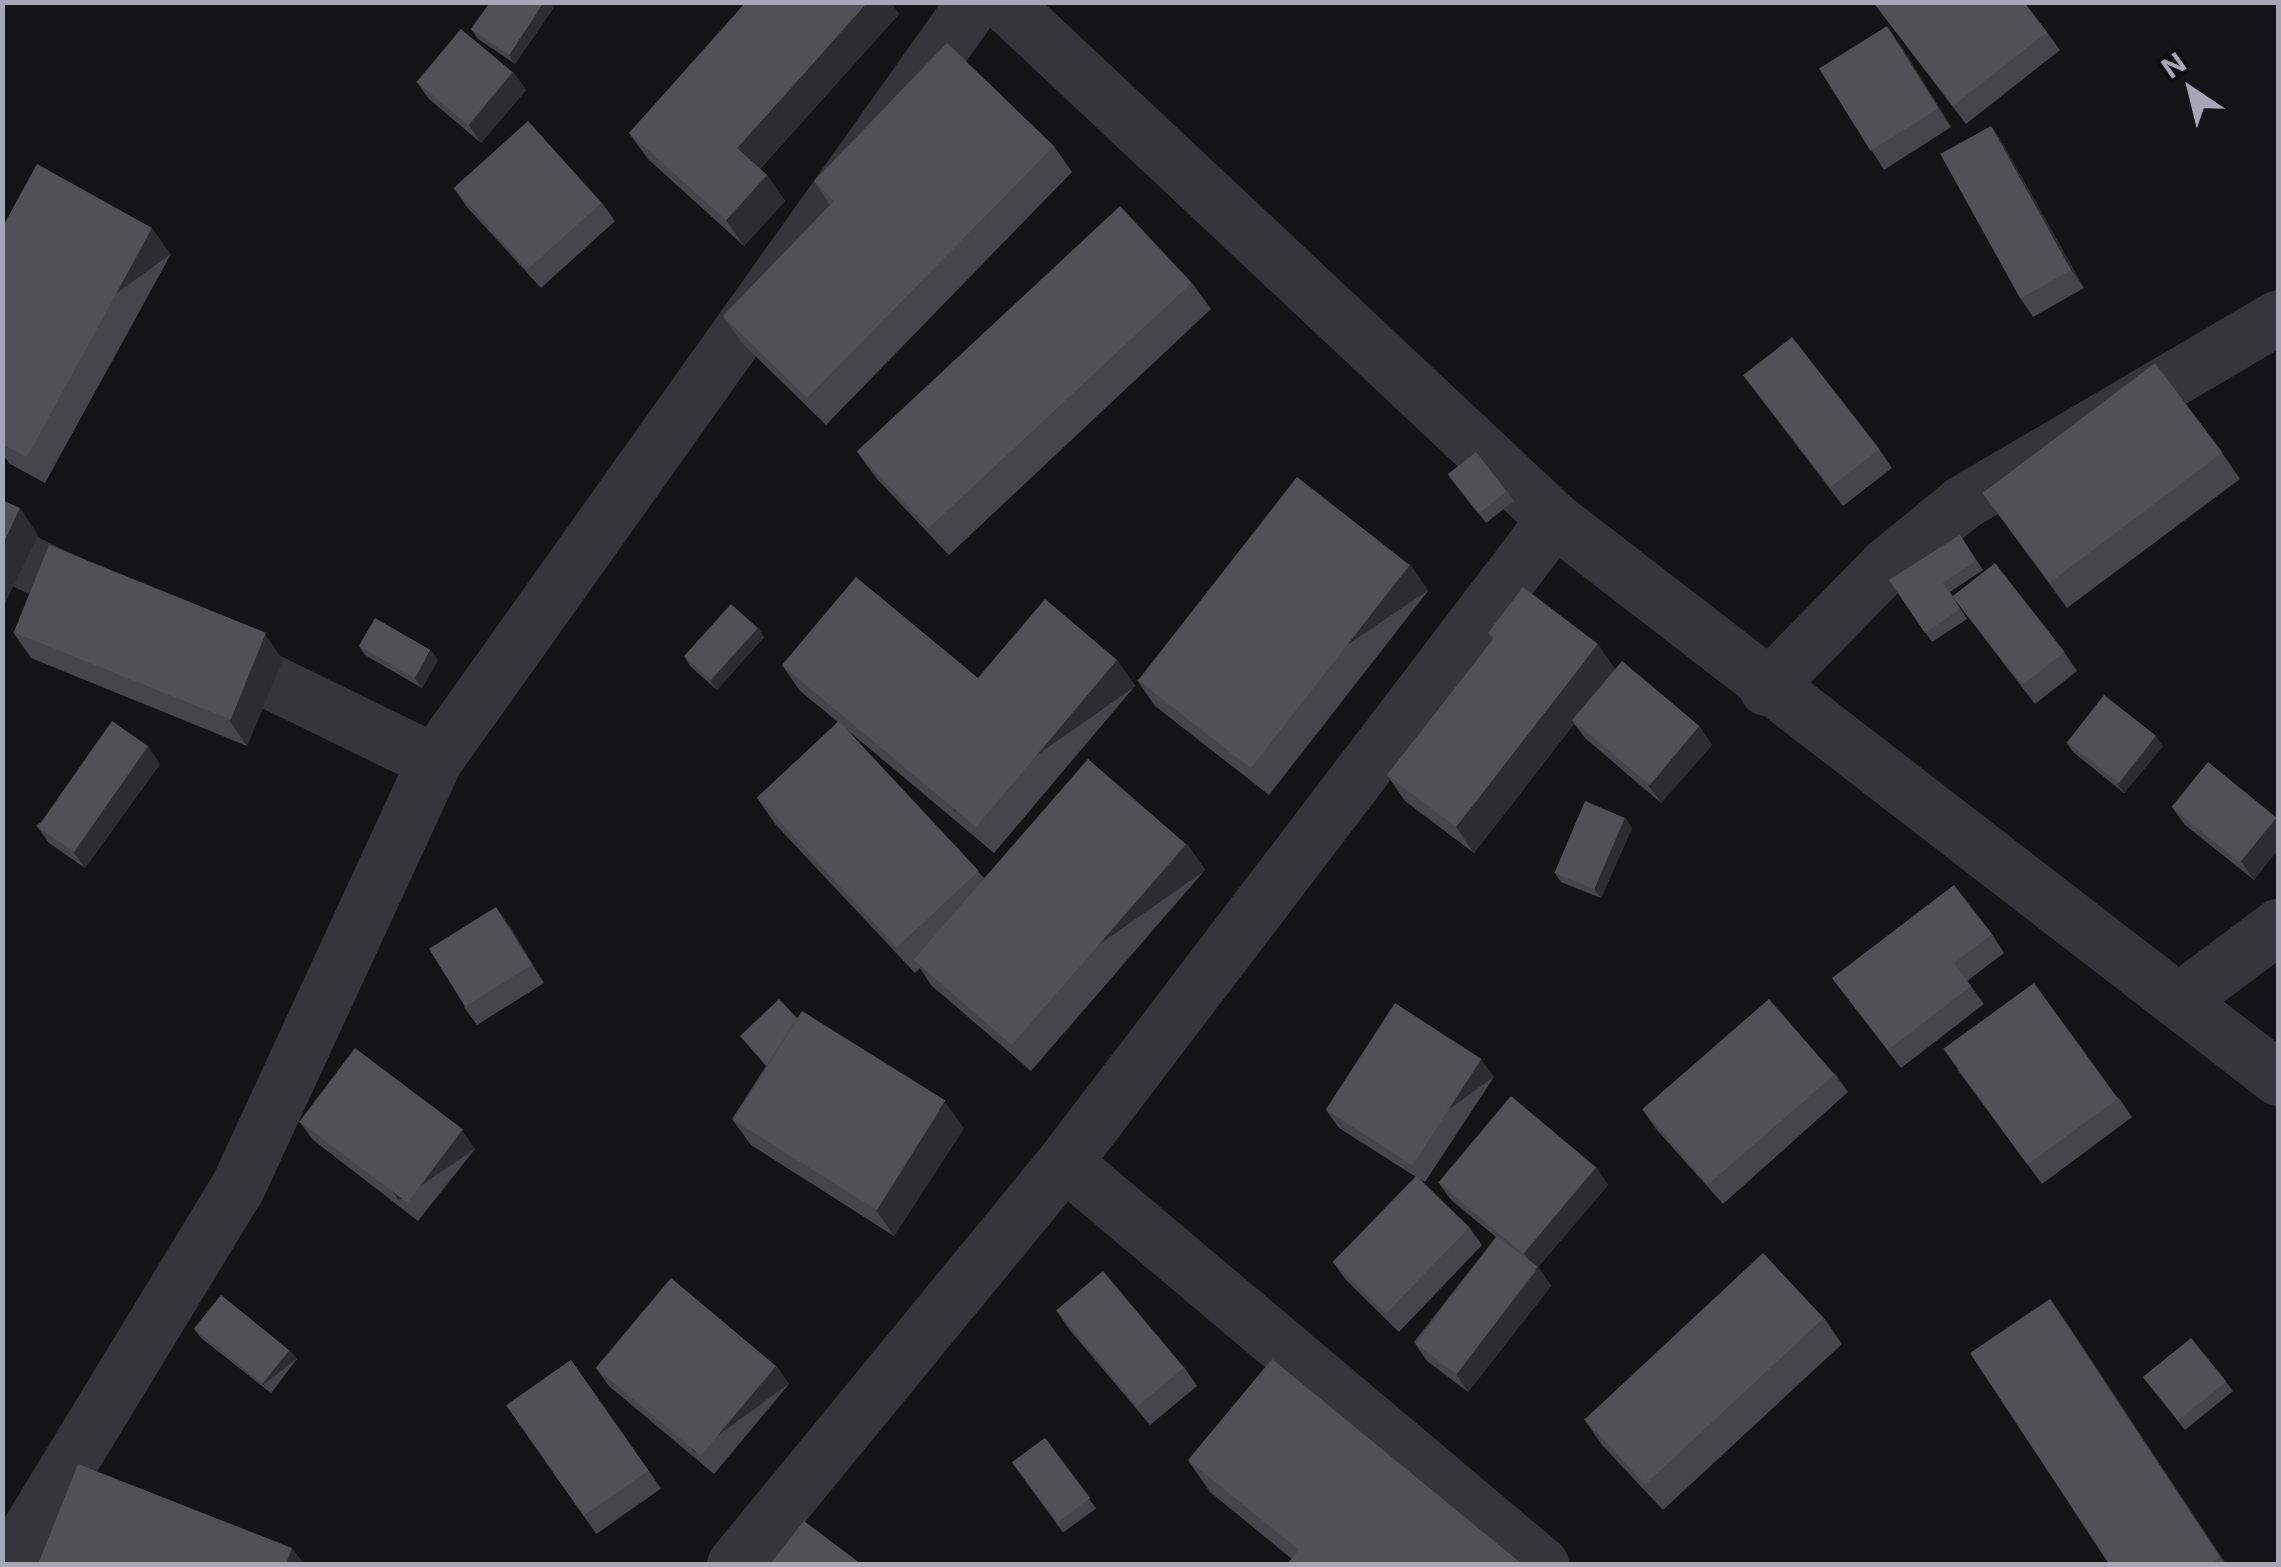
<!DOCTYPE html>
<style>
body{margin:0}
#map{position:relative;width:2281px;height:1567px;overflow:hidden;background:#141416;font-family:Inter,sans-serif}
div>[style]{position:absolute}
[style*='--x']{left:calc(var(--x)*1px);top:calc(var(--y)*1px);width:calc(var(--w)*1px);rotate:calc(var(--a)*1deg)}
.street>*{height:55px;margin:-27.5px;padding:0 27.5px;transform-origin:27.5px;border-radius:27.5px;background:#35353b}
.wall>*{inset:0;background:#45454b;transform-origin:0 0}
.shaded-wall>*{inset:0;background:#2d2d31;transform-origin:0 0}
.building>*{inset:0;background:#505057;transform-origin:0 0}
span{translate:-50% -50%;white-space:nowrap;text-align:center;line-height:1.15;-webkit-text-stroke:9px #0f0f11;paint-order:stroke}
.frame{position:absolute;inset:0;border:5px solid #a5a7b7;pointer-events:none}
.north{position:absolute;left:2141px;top:40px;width:100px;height:100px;-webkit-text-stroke:8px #0f0f11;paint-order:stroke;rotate:325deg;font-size:28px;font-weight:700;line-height:40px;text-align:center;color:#a5a7b7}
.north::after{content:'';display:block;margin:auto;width:35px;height:45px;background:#a5a7b7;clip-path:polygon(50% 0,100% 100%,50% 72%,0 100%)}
</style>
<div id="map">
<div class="street">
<div style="--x:1003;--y:2;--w:756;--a:43.18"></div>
<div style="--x:1554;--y:519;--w:915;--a:37.67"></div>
<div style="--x:2;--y:550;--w:118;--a:26.1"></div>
<div style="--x:208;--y:651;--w:251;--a:26"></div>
<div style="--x:1766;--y:688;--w:172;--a:-45.7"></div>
<div style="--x:1886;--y:565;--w:99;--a:-39.3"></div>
<div style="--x:1963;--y:502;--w:365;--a:-30.4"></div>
<div style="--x:2179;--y:1000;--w:124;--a:-36.8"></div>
<div style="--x:1064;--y:1162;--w:624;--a:40.12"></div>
<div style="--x:8;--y:1564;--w:440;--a:-58.7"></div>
<div style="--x:237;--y:1188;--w:470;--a:-65.2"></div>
<div style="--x:434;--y:761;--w:931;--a:-54.57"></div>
<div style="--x:734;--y:1564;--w:520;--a:-50.62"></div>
<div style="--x:1064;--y:1162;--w:808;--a:-52.69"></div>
</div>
<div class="wall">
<div style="clip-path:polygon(1873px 2px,2047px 32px,2060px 50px,1966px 124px)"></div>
<div style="clip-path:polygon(554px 7px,515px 64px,478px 39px,471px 29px)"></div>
<div style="clip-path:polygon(899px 14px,760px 169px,767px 175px,785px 201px,744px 246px,648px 159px,629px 133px)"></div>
<div style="clip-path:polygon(1900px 44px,1951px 127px,1884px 170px,1872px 151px)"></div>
<div style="clip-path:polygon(513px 72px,526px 90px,481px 143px,429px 99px,416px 81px)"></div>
<div style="clip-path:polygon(1991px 126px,2003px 144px,2084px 288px,2033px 317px,2020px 298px)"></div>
<div style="clip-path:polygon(1054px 146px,1072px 172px,826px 425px,741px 342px,723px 316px,830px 205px,814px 181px)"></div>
<div style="clip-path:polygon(454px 188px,602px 203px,615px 221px,541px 288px,466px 206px)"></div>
<div style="clip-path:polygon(2px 228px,171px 254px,45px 483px,10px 464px,2px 454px)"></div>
<div style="clip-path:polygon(1192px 283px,1211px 309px,949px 555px,877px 479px,858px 453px)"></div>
<div style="clip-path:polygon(1743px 375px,1879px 449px,1892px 468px,1843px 506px)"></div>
<div style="clip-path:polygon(2222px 453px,2240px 479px,2067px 608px,1982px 492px)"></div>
<div style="clip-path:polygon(1448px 474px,1507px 491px,1514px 501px,1486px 523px)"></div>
<div style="clip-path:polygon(1960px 535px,1983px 570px,1950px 592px,1967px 619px,1932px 642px,1889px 580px)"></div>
<div style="clip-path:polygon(1410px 564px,1428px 591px,1269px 795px,1155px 706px,1137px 680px)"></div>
<div style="clip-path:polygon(1952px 596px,2064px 652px,2077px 671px,2035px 704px)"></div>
<div style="clip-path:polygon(758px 628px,764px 637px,717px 690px,690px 666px,684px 656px)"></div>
<div style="clip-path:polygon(13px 632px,283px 660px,247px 746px,31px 658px)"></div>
<div style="clip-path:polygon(1488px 633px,1615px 670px,1699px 726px,1712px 745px,1661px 803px,1585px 738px,1574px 724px,1474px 853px,1405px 801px,1387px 775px,1493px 640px)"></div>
<div style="clip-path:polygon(359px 646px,438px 660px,422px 688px,365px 655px)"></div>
<div style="clip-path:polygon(1117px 660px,1135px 686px,994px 853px,845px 728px,984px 878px,1187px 844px,1205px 870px,1031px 1071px,931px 985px,920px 968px,915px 973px,775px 824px,757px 798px,838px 722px,800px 691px,782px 665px,978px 678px)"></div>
<div style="clip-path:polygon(2066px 742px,2163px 746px,2124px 793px,2073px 752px)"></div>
<div style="clip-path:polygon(160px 764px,85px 868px,49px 843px,36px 825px)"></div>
<div style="clip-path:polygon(2172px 807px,2277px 817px,2278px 819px,2278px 849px,2254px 880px,2185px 825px)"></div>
<div style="clip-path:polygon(1625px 818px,1632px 828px,1601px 898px,1561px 882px,1555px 873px)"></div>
<div style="clip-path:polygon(509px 925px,544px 983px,477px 1025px,464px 1007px)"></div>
<div style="clip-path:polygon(1992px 934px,2004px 953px,1967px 981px,1984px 1004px,1901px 1068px,1832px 978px)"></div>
<div style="clip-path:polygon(797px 1018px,964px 1128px,894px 1236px,751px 1145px,732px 1119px,766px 1066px,740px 1036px)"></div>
<div style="clip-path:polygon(1957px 1069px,2119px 1098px,2132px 1117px,2042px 1184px)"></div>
<div style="clip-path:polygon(1835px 1074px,1848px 1092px,1723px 1204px,1656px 1129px,1643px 1110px)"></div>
<div style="clip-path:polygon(1494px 1077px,1425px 1182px,1420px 1179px,1469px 1227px,1482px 1245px,1399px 1332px,1346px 1280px,1333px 1262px,1416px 1177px,1339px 1128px,1326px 1110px)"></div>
<div style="clip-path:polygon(299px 1121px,475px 1149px,418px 1221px,312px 1139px)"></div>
<div style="clip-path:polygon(1596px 1167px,1608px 1185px,1538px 1267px,1551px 1286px,1468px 1392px,1427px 1361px,1414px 1342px,1496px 1237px,1451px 1200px,1438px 1182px)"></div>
<div style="clip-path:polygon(2050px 1299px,2068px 1325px,2226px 1564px,2109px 1564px)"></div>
<div style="clip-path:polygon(1056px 1310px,1184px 1367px,1197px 1386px,1150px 1425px,1069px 1329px)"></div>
<div style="clip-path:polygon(1824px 1318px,1842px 1344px,1663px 1510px,1602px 1445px,1584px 1419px)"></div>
<div style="clip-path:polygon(194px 1329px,297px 1359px,271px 1393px,201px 1338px)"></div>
<div style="left:571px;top:1360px;width:157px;height:79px;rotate:55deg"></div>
<div style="clip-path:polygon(776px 1366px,789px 1384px,714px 1474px,609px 1386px,596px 1368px)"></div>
<div style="clip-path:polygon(2143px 1377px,2226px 1382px,2233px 1391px,2185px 1430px)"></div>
<div style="left:1045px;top:1438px;width:87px;height:41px;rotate:54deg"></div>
<div style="clip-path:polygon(1188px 1460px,1522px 1564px,1292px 1559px,1210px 1492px)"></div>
</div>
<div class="shaded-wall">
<div style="clip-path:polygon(544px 2px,551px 2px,554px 7px,515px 64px,509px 55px)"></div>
<div style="clip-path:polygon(868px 2px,891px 2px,899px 14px,755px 174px,737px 148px)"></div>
<div style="clip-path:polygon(1887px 26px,1900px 44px,1951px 127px,1938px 108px)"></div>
<div style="clip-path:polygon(513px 72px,526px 90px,481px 143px,469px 125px)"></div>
<div style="clip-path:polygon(1991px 126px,2003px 144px,2084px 288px,2071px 270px)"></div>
<div style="clip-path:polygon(767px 175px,785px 201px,744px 246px,726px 220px)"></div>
<div style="left:152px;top:228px;width:32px;height:261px;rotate:54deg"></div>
<div style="clip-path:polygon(20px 508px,38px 535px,2px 610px,2px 546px)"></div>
<div style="left:1410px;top:564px;width:32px;height:259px;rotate:56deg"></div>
<div style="clip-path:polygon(758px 628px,764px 637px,717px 690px,710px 680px)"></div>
<div style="clip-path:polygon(265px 634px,283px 660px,247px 746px,229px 720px)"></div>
<div style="clip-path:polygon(1598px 644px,1616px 670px,1572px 720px,1574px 724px,1474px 853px,1456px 827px)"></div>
<div style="clip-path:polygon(431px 650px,438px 660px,422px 688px,415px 678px)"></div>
<div style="left:1117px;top:660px;width:32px;height:219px;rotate:55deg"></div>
<div style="clip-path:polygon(1699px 726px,1712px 745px,1661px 803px,1648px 785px)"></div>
<div style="clip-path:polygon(2156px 736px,2163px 746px,2124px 793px,2117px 784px)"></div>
<div style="clip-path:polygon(148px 746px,160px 764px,85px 868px,72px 850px)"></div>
<div style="clip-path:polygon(2277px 817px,2278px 819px,2278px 849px,2254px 880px,2241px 861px)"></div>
<div style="clip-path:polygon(1625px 818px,1632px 828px,1601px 898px,1594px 889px)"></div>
<div style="left:1187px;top:844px;width:32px;height:267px;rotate:55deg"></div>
<div style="clip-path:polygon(496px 907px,509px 925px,544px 983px,532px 965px)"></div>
<div style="left:1481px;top:1059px;width:22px;height:126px;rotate:54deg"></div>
<div style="clip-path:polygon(945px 1102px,964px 1128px,894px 1236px,876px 1210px)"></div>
<div style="left:462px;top:1130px;width:23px;height:92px;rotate:56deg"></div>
<div style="clip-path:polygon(1596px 1167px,1608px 1185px,1538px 1267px,1551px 1286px,1468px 1392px,1456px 1374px,1536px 1271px,1523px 1252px)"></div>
<div style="clip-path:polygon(2050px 1299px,2068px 1325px,2226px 1564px,2220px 1557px)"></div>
<div style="left:290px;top:1350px;width:11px;height:43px;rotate:52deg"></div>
<div style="left:776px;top:1366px;width:22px;height:117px;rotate:54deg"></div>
<div style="clip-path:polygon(292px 1548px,304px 1564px,286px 1564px)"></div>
</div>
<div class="building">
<div style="clip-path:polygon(490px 2px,544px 2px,509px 55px,471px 29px)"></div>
<div style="clip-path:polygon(746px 2px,868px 2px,737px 148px,767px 175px,726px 220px,629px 133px)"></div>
<div style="clip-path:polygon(1873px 2px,2024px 2px,2047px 32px,1953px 106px)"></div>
<div style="left:1887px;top:26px;width:97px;height:80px;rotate:58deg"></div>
<div style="left:461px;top:29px;width:67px;height:69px;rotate:40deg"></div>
<div style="clip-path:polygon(947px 43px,1054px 146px,807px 398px,723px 316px,834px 201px,814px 181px)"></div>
<div style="left:528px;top:121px;width:110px;height:100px;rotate:48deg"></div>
<div style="left:1991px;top:126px;width:165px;height:58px;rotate:61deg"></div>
<div style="clip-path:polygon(37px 164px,152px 228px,27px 457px,2px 444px,2px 228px)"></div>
<div style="left:1120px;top:206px;width:105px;height:360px;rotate:47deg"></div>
<div style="left:1792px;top:337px;width:142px;height:62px;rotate:52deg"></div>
<div style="left:2155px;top:363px;width:112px;height:216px;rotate:53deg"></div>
<div style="left:1476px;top:452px;width:50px;height:36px;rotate:52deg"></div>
<div style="left:1297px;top:477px;width:143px;height:258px;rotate:38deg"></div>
<div style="clip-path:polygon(2px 500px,20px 508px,2px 546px)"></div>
<div style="clip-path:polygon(1960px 535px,1976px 561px,1943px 583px,1960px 609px,1925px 633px,1889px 580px)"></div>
<div style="left:49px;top:545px;width:234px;height:94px;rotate:22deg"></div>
<div style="left:1995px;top:563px;width:113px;height:54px;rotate:52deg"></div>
<div style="clip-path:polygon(856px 577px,978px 678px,1045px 599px,1117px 660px,976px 827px,782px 665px)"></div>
<div style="clip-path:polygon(1523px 587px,1598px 644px,1456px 827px,1387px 775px,1494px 638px,1488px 633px)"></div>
<div style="left:731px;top:604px;width:36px;height:70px;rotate:42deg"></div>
<div style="left:375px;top:618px;width:64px;height:32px;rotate:30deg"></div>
<div style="left:1622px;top:661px;width:101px;height:77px;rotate:40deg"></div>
<div style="left:2104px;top:695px;width:66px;height:60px;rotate:38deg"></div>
<div style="left:112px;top:721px;width:44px;height:129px;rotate:35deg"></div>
<div style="left:839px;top:721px;width:205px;height:112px;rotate:47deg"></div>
<div style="left:1088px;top:759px;width:130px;height:266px;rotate:41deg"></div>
<div style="left:2208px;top:762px;width:88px;height:58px;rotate:39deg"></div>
<div style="left:1585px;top:801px;width:43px;height:78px;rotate:23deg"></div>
<div style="clip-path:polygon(1954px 885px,1992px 934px,1954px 963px,1971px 986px,1888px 1050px,1832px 978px)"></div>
<div style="left:496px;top:907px;width:68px;height:79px;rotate:58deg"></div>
<div style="left:2034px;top:983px;width:143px;height:112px;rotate:54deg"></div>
<div style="clip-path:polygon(779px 999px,797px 1018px,767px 1065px,740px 1036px)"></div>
<div style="left:1769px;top:999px;width:100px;height:168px;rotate:49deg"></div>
<div style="left:1395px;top:1003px;width:103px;height:127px;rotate:33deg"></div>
<div style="left:802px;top:1011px;width:169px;height:129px;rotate:32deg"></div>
<div style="left:355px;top:1048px;width:135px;height:92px;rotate:37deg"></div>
<div style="left:1511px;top:1096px;width:111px;height:113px;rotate:40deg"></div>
<div style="left:1416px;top:1176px;width:74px;height:120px;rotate:44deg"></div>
<div style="left:1497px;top:1236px;width:51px;height:135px;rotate:37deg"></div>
<div style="left:1763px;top:1253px;width:89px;height:244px;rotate:47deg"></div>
<div style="left:1103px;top:1271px;width:126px;height:61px;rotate:50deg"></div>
<div style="left:671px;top:1278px;width:137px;height:117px;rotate:40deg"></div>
<div style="left:221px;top:1295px;width:88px;height:43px;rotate:39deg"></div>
<div style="clip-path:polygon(2050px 1299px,2220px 1557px,2208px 1564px,2109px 1564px,1970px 1353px)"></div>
<div style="left:2191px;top:1338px;width:56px;height:62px;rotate:51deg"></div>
<div style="clip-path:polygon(1272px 1359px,1522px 1564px,1287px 1564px,1299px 1550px,1188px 1460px)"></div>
<div style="left:571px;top:1360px;width:135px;height:79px;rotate:55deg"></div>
<div style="left:1045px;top:1438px;width:75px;height:41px;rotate:53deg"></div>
<div style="clip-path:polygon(78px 1464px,292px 1548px,286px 1564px,38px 1564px)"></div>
<div style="clip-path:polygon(804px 1521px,861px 1564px,770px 1564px)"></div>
</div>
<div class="frame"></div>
<div class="north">N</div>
</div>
